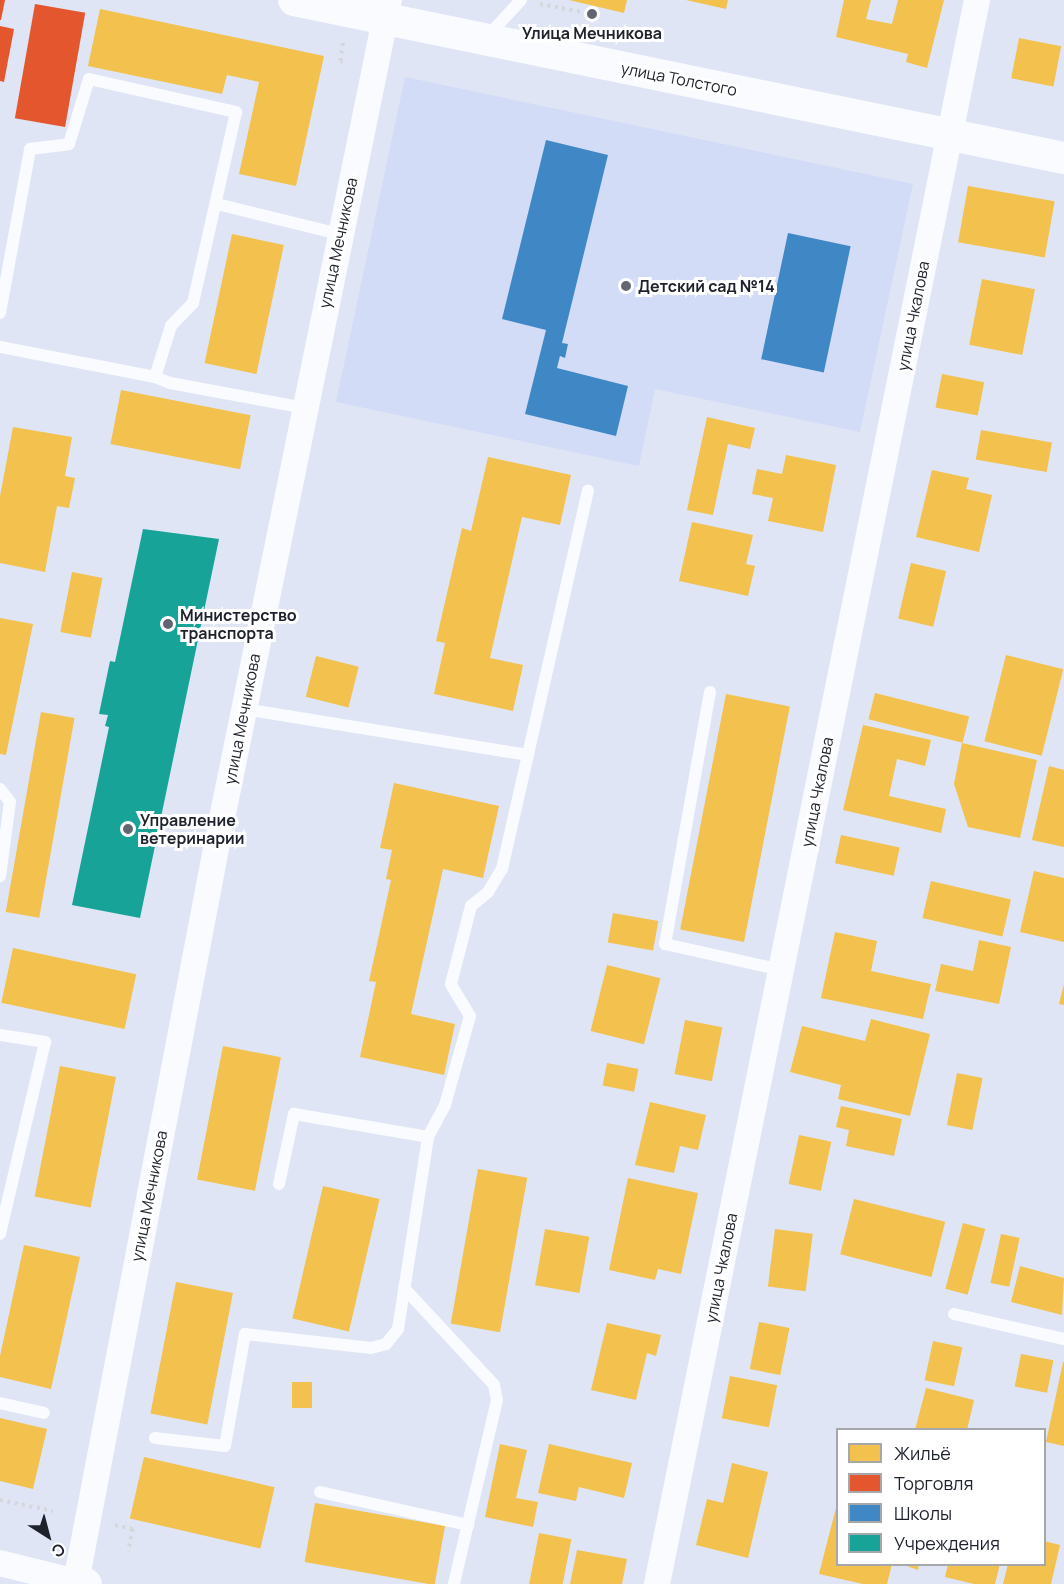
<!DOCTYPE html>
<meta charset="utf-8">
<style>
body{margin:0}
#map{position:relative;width:1064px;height:1584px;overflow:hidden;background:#dfe5f5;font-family:Manrope,sans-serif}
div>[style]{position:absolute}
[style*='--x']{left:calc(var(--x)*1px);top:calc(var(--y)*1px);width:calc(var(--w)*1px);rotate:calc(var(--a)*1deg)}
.built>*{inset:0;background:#d2dcf7}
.homes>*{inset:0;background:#f2c14e;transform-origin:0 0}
.shops>*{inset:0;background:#e4572e;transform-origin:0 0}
.schools>*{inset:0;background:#3f88c5;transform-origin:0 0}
.public>*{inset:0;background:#17a398}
.path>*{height:4px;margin-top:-2px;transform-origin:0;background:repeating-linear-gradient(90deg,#d6d7dc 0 3px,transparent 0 7.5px)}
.service>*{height:12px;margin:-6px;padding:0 6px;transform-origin:6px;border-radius:6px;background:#fafbfe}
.minor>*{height:26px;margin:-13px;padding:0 13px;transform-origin:13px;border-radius:13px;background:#fafbfe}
.tertiary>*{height:32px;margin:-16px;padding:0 16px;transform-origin:16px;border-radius:16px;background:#fafbfe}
.secondary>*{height:33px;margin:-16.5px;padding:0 16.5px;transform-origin:16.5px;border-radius:16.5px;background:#fafbfe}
.dots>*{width:16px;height:16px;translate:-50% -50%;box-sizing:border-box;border:3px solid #fff;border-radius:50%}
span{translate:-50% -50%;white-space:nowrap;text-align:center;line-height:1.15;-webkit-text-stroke:6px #fff;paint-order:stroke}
.poi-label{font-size:16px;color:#1e222c;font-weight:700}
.left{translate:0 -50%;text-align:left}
.street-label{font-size:16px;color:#1e222c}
.legend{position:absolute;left:836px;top:1428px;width:210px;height:138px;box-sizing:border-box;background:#fff;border:2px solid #a5a7ab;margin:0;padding:8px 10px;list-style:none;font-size:18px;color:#1e222c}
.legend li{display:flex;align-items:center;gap:12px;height:30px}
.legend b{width:30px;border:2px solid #a5a7ab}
.north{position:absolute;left:18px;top:1506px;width:60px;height:60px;-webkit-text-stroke:4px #fff;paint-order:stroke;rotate:144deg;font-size:16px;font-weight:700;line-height:24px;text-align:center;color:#1e222c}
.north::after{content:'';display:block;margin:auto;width:21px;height:27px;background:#1e222c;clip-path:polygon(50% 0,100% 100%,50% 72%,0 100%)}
</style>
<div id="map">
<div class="built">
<div style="clip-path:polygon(405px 77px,913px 184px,860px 432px,655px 389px,639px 466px,336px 402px)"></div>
</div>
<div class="homes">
<div style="clip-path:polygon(569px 0,627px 0,624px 13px)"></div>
<div style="clip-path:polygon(686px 0,728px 0,726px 9px)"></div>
<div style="clip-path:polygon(844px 0,871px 0,866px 19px,892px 24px,898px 0,944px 0,927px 68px,906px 62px,908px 54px,836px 37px)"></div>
<div style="clip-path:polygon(100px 9px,324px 56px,296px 186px,239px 174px,259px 82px,227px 75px,222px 94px,88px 66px)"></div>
<div style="left:1019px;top:38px;width:43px;height:41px;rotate:11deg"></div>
<div style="left:968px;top:186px;width:88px;height:57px;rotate:10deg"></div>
<div style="left:232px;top:234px;width:53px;height:132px;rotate:12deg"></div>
<div style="left:982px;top:279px;width:54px;height:67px;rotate:11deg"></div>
<div style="left:942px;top:374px;width:43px;height:34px;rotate:11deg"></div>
<div style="left:121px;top:390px;width:132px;height:55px;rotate:11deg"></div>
<div style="clip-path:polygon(707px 417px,755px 428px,750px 449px,728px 444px,713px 515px,687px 510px)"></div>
<div style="clip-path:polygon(13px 427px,72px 437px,65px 476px,75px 478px,69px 508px,57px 506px,45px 572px,0 563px,0 496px)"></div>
<div style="left:981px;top:430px;width:72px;height:30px;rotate:10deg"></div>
<div style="clip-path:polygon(786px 455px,836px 465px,823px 532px,768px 521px,773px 498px,752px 494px,757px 469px,782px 474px)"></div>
<div style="clip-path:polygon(488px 457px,571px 475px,560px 525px,522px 517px,490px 658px,523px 665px,513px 711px,434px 694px,445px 643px,436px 641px,462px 528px,471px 531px)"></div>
<div style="clip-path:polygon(932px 470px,969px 478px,966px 489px,992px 495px,979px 552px,916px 537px)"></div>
<div style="clip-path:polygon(692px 522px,753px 535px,746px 564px,755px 566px,748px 596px,679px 581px)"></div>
<div style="left:911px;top:563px;width:36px;height:57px;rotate:13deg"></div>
<div style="left:72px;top:572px;width:31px;height:61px;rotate:11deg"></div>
<div style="clip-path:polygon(0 618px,33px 624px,6px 755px,0 754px)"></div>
<div style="left:1006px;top:655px;width:59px;height:89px;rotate:14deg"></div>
<div style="left:316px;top:656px;width:44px;height:42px;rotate:14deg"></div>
<div style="left:875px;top:693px;width:97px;height:27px;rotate:14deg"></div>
<div style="left:726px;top:694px;width:65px;height:240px;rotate:11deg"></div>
<div style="left:41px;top:712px;width:34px;height:203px;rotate:10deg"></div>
<div style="clip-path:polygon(863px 725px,931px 740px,925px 766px,897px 759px,889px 796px,946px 809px,941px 833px,843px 810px)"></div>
<div style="clip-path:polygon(962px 743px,1037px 760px,1020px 838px,968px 827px,954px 784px)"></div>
<div style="clip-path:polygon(1049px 766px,1064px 770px,1064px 847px,1032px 840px)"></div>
<div style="clip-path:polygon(394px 783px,499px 806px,483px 878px,443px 869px,411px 1014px,455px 1024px,444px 1075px,360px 1057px,376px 982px,369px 981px,391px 880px,386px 879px,392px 850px,380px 848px)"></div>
<div style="left:841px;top:835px;width:60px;height:29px;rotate:12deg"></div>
<div style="clip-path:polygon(1034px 871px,1064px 878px,1064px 942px,1020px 932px)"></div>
<div style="left:931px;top:881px;width:82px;height:38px;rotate:13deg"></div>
<div style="left:613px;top:913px;width:46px;height:30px;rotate:10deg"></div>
<div style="clip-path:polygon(835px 932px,877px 941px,871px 971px,931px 984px,923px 1019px,821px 998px)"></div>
<div style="clip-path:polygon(979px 940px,1011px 947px,999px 1004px,935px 991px,941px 964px,973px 971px)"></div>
<div style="left:13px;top:948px;width:126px;height:56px;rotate:12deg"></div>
<div style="left:607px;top:965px;width:55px;height:68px;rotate:14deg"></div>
<div style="clip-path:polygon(1064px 984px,1064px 1005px,1059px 1004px)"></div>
<div style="clip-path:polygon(871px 1019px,930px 1034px,910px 1116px,838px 1099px,841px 1085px,790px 1072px,802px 1026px,865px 1041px)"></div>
<div style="left:685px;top:1020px;width:38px;height:55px;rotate:11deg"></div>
<div style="left:223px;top:1046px;width:59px;height:136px;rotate:11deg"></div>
<div style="left:607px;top:1063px;width:32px;height:23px;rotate:11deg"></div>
<div style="left:60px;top:1066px;width:57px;height:133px;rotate:11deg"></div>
<div style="left:957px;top:1073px;width:26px;height:53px;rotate:11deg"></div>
<div style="clip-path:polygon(650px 1102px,706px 1115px,698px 1150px,680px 1146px,674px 1173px,635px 1165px)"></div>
<div style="clip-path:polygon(841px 1106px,902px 1119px,894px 1156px,846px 1146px,849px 1130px,836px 1127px)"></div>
<div style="left:799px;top:1135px;width:33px;height:50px;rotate:12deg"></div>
<div style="left:478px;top:1169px;width:50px;height:157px;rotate:10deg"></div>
<div style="clip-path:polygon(628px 1178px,698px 1193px,681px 1274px,658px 1269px,655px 1280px,609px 1270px)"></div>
<div style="left:323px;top:1186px;width:58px;height:136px;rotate:13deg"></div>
<div style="left:854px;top:1199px;width:94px;height:57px;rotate:14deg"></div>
<div style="left:963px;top:1223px;width:23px;height:68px;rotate:15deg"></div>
<div style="left:545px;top:1229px;width:45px;height:57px;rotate:10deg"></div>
<div style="left:775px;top:1229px;width:38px;height:58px;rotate:7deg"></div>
<div style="left:1001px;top:1234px;width:19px;height:50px;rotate:12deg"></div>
<div style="clip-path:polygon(24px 1245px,80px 1257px,51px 1389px,0 1377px,0 1356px)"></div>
<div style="clip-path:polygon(1020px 1266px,1064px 1278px,1062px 1315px,1011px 1302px)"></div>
<div style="left:176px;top:1282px;width:58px;height:134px;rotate:11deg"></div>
<div style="left:759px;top:1322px;width:31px;height:48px;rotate:11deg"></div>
<div style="clip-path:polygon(607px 1323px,661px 1335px,656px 1356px,647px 1353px,636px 1400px,591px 1390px)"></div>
<div style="left:933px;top:1341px;width:30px;height:40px;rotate:12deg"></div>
<div style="left:1021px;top:1354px;width:33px;height:33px;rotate:11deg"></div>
<div style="clip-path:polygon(1063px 1362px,1064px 1362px,1064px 1446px,1046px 1442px)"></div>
<div style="left:730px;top:1376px;width:48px;height:43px;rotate:11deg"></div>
<div style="left:292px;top:1382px;width:20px;height:26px"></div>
<div style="clip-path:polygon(926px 1388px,974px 1400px,967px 1430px,915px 1430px)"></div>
<div style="clip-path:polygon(0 1418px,47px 1429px,33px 1489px,0 1481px)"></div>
<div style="clip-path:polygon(500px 1444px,527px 1450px,516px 1498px,538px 1502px,533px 1527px,485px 1517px)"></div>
<div style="clip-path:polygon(549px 1444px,632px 1463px,624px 1498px,579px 1487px,576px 1501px,538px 1493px)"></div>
<div style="left:144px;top:1457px;width:134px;height:63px;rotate:13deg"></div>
<div style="clip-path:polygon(732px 1463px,768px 1472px,748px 1558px,696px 1545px,707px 1499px,723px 1503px)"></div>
<div style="clip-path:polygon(838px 1500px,838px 1564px,892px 1564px,887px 1584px,863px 1584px,819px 1574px)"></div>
<div style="left:315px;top:1503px;width:132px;height:60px;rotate:10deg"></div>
<div style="left:539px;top:1533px;width:33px;height:52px;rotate:11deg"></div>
<div style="clip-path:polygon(1044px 1541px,1060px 1545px,1051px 1584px,1003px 1584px,1008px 1564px,1044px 1564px)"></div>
<div style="clip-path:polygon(577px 1550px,627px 1559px,622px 1584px,570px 1584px)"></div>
<div style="clip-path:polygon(901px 1564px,919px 1564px,918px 1570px)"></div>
<div style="clip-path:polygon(948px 1564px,1000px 1564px,995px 1584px,974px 1584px,945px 1577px)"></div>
</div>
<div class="shops">
<div style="clip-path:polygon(0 0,5px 0,1px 20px,0 20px)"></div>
<div style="left:35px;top:4px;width:51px;height:116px;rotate:10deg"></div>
<div style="clip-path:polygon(0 26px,14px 29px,4px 82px,0 81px)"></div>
</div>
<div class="schools">
<div style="clip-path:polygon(546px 140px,608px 155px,562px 343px,568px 344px,565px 358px,560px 356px,557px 368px,628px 386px,616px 436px,525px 414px,546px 330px,502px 319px)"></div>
<div style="left:788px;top:233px;width:64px;height:129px;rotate:12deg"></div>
</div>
<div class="public">
<div style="clip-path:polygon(143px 529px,219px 539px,140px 918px,72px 905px,109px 727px,105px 726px,108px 715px,99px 714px,110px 661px,115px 662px)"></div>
</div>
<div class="path">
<div style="--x:540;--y:4;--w:53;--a:10.9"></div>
<div style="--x:343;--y:43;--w:18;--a:99"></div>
<div style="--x:340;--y:61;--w:7;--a:16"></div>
<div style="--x:0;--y:1500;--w:54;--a:11.7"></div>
<div style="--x:115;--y:1525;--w:18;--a:13"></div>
<div style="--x:133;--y:1529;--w:23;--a:103"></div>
</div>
<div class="service">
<div style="--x:487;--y:37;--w:50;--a:-47.4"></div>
<div style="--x:217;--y:204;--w:126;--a:13.8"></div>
<div style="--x:0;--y:313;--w:167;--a:-79.6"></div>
<div style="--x:30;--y:149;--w:39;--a:-7"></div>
<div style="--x:69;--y:144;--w:68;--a:-72.9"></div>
<div style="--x:89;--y:79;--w:151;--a:12.7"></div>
<div style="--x:236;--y:112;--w:196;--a:102.7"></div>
<div style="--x:193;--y:303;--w:32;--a:134"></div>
<div style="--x:171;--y:326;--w:53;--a:107.4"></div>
<div style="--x:155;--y:377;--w:158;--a:-169"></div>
<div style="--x:155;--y:377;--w:16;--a:22"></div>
<div style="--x:170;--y:383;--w:137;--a:10.5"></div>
<div style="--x:710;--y:692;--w:256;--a:100.1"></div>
<div style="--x:665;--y:944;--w:119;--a:12.6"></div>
<div style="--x:244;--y:709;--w:288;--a:9.2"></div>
<div style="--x:0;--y:789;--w:16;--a:52"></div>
<div style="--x:10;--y:802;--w:75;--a:97.7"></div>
<div style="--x:0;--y:1035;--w:46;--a:8.8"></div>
<div style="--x:45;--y:1042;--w:197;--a:103.2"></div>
<div style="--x:279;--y:1184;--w:72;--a:-77.9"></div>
<div style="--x:294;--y:1114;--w:136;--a:9.7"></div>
<div style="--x:428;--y:1137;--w:36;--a:-62"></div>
<div style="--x:445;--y:1105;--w:92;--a:-74.3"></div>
<div style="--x:470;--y:1016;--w:37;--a:-121"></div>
<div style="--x:451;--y:984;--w:81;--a:-75.6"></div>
<div style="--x:471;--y:906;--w:22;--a:-39"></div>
<div style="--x:488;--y:892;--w:27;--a:-59"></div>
<div style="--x:502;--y:869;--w:388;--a:-77.2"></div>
<div style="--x:404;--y:1288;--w:132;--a:47.1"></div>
<div style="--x:494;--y:1385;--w:15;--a:79"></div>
<div style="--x:497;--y:1400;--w:189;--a:103.2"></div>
<div style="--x:954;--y:1314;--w:113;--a:12.8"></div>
<div style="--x:0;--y:1403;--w:45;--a:12.8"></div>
<div style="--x:155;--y:1438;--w:70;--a:6.5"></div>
<div style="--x:225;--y:1446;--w:114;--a:-79.9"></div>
<div style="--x:245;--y:1334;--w:127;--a:6.3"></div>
<div style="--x:371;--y:1348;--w:16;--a:-15"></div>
<div style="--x:386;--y:1344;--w:19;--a:-51"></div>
<div style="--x:398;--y:1329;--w:194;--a:-81.1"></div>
<div style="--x:320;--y:1492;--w:152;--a:12.6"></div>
</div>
<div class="minor">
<div style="--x:0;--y:1563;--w:78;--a:14"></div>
<div style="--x:76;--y:1582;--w:757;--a:-79.19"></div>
<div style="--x:218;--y:838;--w:855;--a:-78.47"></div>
<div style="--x:657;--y:1584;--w:1616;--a:-78.58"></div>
</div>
<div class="tertiary">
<div style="--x:294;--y:0;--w:786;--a:11.6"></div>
</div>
<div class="secondary">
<div style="--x:72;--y:1584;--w:13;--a:0"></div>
</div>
<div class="dots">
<div style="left:592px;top:14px;background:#626672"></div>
<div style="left:626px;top:286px;background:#626672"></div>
<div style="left:168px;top:624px;background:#626672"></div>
<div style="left:128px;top:829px;background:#626672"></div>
</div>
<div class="poi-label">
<span style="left:592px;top:33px">Улица Мечникова</span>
<span class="left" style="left:638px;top:286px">Детский сад №14</span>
<span class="left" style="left:180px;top:624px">Министерство<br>транспорта</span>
<span class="left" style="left:140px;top:829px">Управление<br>ветеринарии</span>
</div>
<div class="street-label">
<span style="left:679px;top:79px;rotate:11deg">улица Толстого</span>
<span style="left:338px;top:243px;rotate:-78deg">улица Мечникова</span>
<span style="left:913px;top:316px;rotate:-79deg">улица Чкалова</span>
<span style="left:242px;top:719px;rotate:-79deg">улица Мечникова</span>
<span style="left:817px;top:792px;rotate:-79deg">улица Чкалова</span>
<span style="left:149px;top:1196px;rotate:-79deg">улица Мечникова</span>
<span style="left:721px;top:1268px;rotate:-79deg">улица Чкалова</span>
</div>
<ul class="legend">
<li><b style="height:16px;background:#f2c14e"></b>Жильё</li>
<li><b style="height:16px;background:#e4572e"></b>Торговля</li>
<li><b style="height:16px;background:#3f88c5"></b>Школы</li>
<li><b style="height:16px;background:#17a398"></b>Учреждения</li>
</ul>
<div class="north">С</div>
</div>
